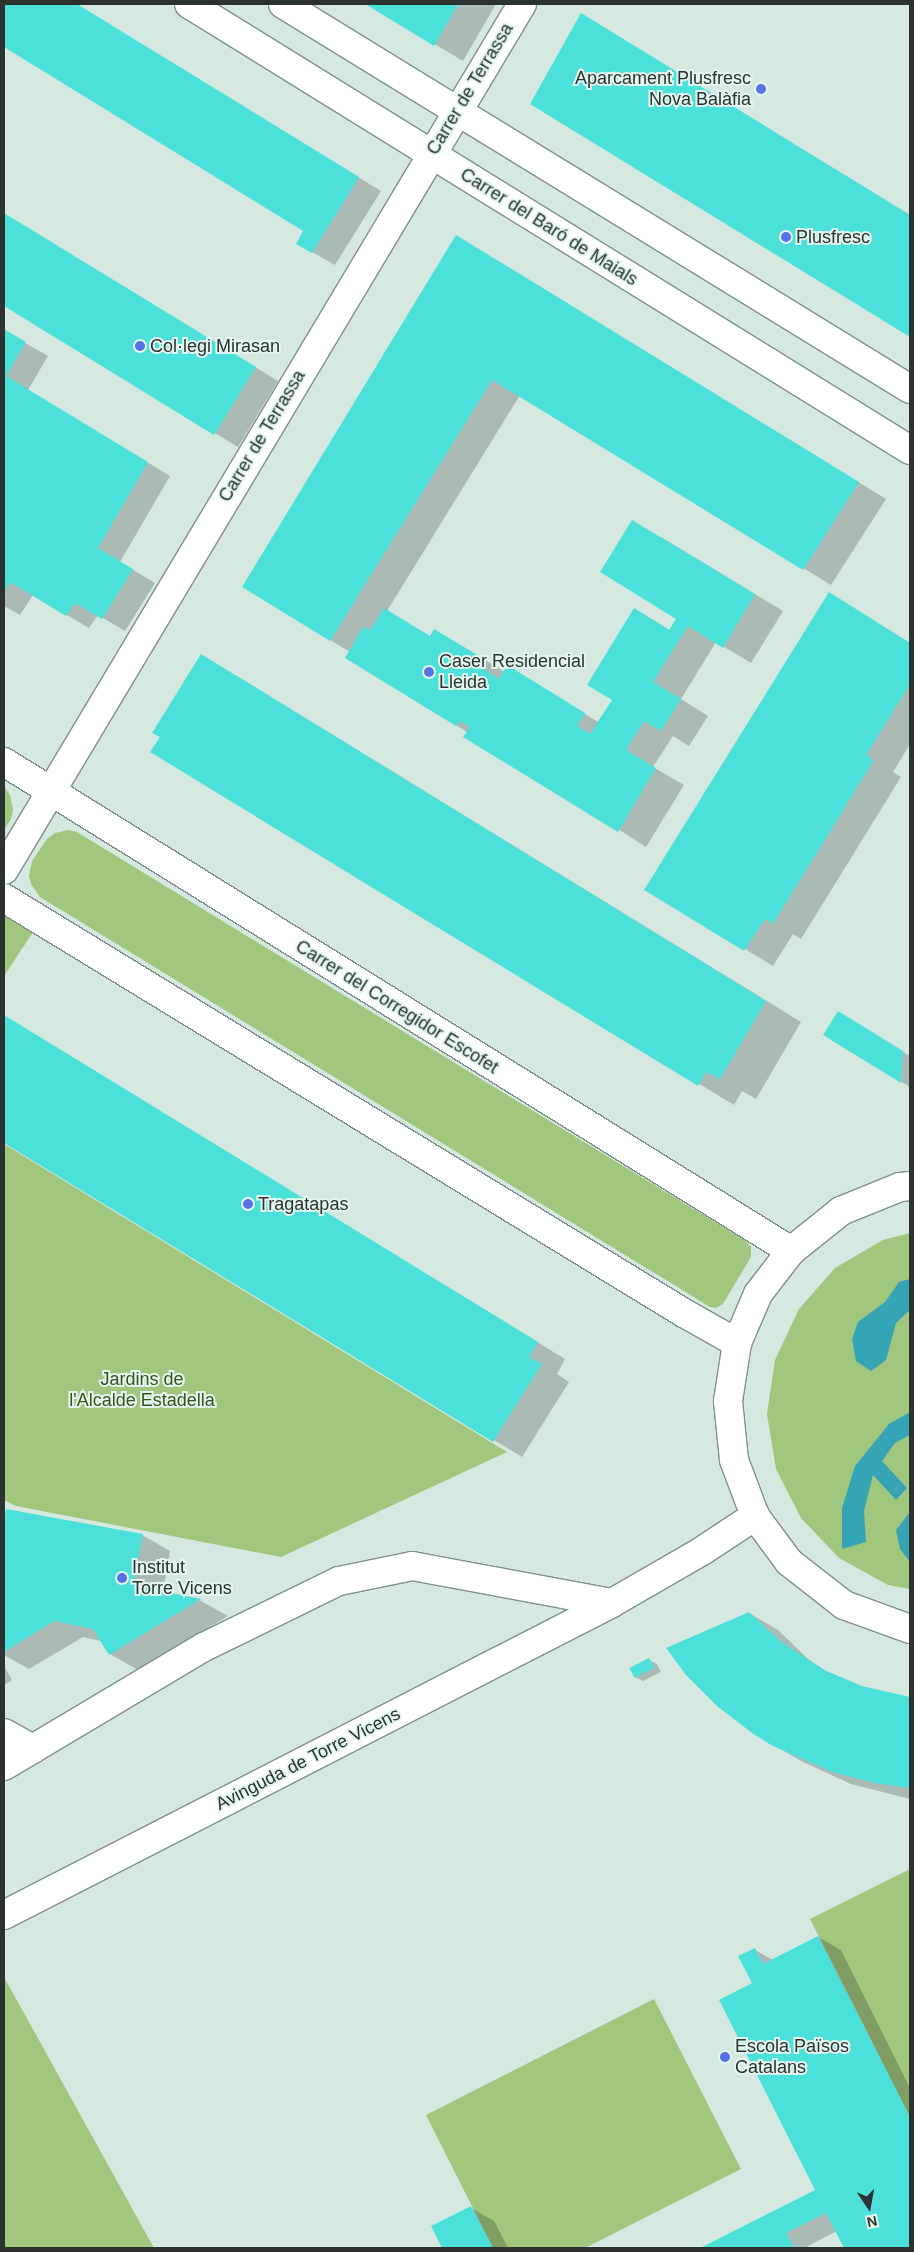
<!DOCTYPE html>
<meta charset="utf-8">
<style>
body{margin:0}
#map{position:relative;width:914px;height:2252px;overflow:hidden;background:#d6e9e1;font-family:Helvetica,sans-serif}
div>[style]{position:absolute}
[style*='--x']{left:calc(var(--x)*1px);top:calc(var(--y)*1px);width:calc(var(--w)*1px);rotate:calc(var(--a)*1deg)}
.green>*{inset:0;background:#a1c67e}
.water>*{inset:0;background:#35a4b5}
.shadow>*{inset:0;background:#0003}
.building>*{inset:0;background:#4be1da;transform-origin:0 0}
.roads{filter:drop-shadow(1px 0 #7f918a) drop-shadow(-1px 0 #7f918a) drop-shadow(0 1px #7f918a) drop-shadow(0 -1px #7f918a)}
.minor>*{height:28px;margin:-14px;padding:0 14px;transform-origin:14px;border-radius:14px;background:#fff}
.major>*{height:28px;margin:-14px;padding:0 14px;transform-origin:14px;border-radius:14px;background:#fff}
.dots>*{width:14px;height:14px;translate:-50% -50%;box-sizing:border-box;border:2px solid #e3f6ef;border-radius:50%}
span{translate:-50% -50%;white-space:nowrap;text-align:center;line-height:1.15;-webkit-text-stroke:4px #e3f6ef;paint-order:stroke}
.poi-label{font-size:18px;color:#2b322f}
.right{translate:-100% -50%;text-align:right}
.left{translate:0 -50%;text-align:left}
.street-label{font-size:18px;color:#2b322f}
.park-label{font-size:18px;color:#375317}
.frame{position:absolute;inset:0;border:5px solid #2b322f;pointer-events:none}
.north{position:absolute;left:844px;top:2182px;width:50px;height:50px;-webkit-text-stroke:4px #e3f6ef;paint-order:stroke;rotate:168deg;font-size:14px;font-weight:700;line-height:20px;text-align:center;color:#2b322f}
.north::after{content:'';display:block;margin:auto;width:18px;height:22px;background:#2b322f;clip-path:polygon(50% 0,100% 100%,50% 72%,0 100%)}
</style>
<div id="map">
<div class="green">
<div style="clip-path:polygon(4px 786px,10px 795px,13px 810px,11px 819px,4px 830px)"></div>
<div style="clip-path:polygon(68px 830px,77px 832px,746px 1241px,751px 1247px,751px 1257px,723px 1304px,716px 1308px,710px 1307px,40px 897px,31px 884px,29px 876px,32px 861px,47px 839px,55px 833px)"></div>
<div style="clip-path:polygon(4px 897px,41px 920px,4px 976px)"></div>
<div style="clip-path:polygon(4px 1144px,507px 1452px,281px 1557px,16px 1506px,4px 1500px)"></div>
<div style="clip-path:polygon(910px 1233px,910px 1589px,888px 1585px,839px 1558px,801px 1518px,776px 1469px,767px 1414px,775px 1360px,799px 1309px,835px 1268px,883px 1240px)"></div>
<div style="clip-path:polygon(910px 1869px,910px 2117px,810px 1919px)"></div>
<div style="clip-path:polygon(4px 1977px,154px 2248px,4px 2248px)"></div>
<div style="clip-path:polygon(654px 1999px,741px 2169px,585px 2248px,493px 2248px,426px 2115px)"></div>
</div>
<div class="water">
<div style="clip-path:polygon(910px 1279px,910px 1310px,896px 1323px,886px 1360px,871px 1371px,856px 1361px,852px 1339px,858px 1322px,885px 1302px,899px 1282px)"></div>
<div style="clip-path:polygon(910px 1412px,910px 1435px,895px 1443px,882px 1461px,907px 1488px,896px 1500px,873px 1475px,864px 1511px,866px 1542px,842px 1549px,842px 1508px,855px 1466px,889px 1424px)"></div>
<div style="clip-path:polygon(910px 1512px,910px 1562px,900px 1549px,896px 1530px)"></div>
</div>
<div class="shadow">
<div style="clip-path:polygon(4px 4px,75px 4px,381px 191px,335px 265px,312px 252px,305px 231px,4px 46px)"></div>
<div style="clip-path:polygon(368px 4px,496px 4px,463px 61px)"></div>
<div style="clip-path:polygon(609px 31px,910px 215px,910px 336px,531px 104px)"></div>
<div style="clip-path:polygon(4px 214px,278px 381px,238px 447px,4px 305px)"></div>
<div style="clip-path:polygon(485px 253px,886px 499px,831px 585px,520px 395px,387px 611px,431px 637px,463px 647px,505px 672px,535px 683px,598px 722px,613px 700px,635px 609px,670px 630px,678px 619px,661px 537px,783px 611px,751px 663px,716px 642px,681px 699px,708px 716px,689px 746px,673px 736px,653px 767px,684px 785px,646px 847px,456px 725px,350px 652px,244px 587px)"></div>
<div style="clip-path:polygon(4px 331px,48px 356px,28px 390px,170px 476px,120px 562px,155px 583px,125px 631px,98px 615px,89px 628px,33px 595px,20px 615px,4px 606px)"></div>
<div style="clip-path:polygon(829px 593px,910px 643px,910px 744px,893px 772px,901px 777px,801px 939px,793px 934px,773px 966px,646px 889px)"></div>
<div style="clip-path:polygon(237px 676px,801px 1022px,756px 1099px,742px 1091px,734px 1105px,152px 751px,161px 737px)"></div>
<div style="clip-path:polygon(4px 1016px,565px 1359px,557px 1374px,569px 1382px,522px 1457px,4px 1142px)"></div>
<div style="clip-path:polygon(854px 1022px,910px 1056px,910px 1087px,825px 1034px)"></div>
<div style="clip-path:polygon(7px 1511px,142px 1535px,170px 1551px,163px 1592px,201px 1601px,228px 1616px,138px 1670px,110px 1654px,101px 1641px,83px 1637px,29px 1669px,4px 1655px,4px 1526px)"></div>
<div style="clip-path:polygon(749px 1613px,778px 1630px,808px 1659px,831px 1674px,871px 1690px,910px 1698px,910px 1799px,851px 1784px,801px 1761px,772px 1744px)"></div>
<div style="clip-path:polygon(649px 1660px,657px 1664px,661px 1672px,643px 1681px,635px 1677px)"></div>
<div style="clip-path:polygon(4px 1666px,12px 1680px,4px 1685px)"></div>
<div style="clip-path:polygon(818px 1937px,841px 1950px,910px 2088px,910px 2248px,846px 2248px,837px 2231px,808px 2246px,809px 2248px,703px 2248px,817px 2190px,754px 1983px,755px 1950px,773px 1960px)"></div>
<div style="clip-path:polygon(471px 2208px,494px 2221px,508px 2248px,444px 2248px,433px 2226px)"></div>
</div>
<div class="building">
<div style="clip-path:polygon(4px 4px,77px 4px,359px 177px,312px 253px,296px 244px,303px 231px,4px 47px)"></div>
<div style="clip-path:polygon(365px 4px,458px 4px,434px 46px)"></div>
<div style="clip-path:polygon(581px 13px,910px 215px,910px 337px,530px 104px)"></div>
<div style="clip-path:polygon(4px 213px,256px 367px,214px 435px,4px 306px)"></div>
<div style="clip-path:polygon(456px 235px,859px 482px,803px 570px,492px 380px,330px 641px,242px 587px)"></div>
<div style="clip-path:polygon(4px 329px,26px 342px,6px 376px,148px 462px,98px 548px,133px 569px,102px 619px,75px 603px,66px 616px,10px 582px,4px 592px)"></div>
<div style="clip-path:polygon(632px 520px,755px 594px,723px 648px,688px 626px,653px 682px,681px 699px,661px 731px,644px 721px,626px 750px,656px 768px,618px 832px,463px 737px,470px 727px,460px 721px,456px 726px,345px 658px,363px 627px,370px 630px,384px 608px,430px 636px,434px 629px,479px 656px,474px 663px,499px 679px,507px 665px,585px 713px,577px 726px,590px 734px,612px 700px,587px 685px,634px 608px,669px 630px,676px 619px,600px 572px)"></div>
<div style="clip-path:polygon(829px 592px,910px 643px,910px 684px,866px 755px,874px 760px,773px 924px,765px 919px,744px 951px,644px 890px)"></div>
<div style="clip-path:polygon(201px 654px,766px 1001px,720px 1079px,706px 1072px,698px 1086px,150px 752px,160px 737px,152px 733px)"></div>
<div style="clip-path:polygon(838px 1011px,903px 1051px,901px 1083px,823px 1035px)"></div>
<div style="clip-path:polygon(4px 1015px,538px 1342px,529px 1357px,542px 1364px,493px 1442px,4px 1143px)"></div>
<div style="clip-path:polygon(6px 1509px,143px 1534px,133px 1585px,201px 1599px,109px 1655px,93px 1629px,54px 1621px,4px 1652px,4px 1521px)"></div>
<div style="clip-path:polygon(749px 1612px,780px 1641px,824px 1670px,862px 1686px,910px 1697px,910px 1788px,875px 1783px,832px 1772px,771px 1745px,752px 1733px,717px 1706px,686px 1675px,666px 1648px)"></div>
<div style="left:649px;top:1658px;width:11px;height:22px;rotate:63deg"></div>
<div style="clip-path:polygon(818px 1936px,910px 2117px,910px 2248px,844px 2248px,826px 2213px,786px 2233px,794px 2248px,700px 2248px,815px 2190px,719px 2000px,752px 1983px,738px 1956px,755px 1948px,763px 1964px)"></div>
<div style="clip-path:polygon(471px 2206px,493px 2248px,442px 2248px,431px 2226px)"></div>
</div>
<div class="roads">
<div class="minor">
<div style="--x:4;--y:762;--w:927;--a:31.85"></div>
<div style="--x:4;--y:870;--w:1009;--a:-59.11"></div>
<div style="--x:4;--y:898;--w:797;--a:31.4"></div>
<div style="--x:684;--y:1313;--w:61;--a:29.5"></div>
<div style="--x:910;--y:1186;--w:10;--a:174"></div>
<div style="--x:900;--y:1187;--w:64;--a:157.9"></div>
<div style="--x:841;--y:1211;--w:64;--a:141.3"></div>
<div style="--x:791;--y:1251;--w:54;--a:127.5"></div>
<div style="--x:758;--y:1294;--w:53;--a:113.2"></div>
<div style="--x:737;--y:1343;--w:59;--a:98.8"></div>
<div style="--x:728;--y:1401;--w:59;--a:84.2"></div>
<div style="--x:734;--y:1460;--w:60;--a:69.4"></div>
<div style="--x:755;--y:1516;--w:57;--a:53.5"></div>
<div style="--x:789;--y:1562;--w:70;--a:38"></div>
<div style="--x:844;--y:1605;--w:70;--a:20"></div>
<div style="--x:4;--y:1733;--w:33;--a:29"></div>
<div style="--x:4;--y:1766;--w:233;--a:-30.8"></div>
<div style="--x:204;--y:1647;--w:150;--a:-26.1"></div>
<div style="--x:339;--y:1581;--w:75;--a:-11.6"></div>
<div style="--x:412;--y:1566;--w:203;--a:10.5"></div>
<div style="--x:4;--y:1915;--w:683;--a:-27.16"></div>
<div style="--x:612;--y:1603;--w:104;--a:-30"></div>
<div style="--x:702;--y:1551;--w:64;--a:-33.4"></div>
</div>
<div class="major">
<div style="--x:189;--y:4;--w:848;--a:31.74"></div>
<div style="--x:283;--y:4;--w:736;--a:31.55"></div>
</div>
</div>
<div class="dots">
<div style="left:761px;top:89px;background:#5572e8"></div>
<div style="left:786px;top:237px;background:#5572e8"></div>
<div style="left:140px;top:346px;background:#5572e8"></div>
<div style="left:429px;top:672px;background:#5572e8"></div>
<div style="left:248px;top:1204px;background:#5572e8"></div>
<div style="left:122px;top:1578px;background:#5572e8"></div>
<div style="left:725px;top:2057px;background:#5572e8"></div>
</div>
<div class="poi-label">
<span class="right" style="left:751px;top:89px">Aparcament Plusfresc<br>Nova Balàfia</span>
<span class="left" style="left:796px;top:237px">Plusfresc</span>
<span class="left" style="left:150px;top:346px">Col·legi Mirasan</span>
<span class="left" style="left:439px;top:672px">Caser Residencial<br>Lleida</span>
<span class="left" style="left:258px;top:1204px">Tragatapas</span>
<span class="left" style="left:132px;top:1578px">Institut<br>Torre Vicens</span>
<span class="left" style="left:735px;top:2057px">Escola Països<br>Catalans</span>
</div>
<div class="street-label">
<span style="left:470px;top:89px;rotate:-59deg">Carrer de Terrassa</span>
<span style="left:549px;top:227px;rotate:32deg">Carrer del Baró de Maials</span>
<span style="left:262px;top:436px;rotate:-59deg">Carrer de Terrassa</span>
<span style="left:397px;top:1007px;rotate:32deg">Carrer del Corregidor Escofet</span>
<span style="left:308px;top:1759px;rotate:-27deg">Avinguda de Torre Vicens</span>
</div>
<div class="park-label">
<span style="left:142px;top:1390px">Jardins de<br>l'Alcalde Estadella</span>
</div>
<div class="frame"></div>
<div class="north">N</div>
</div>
